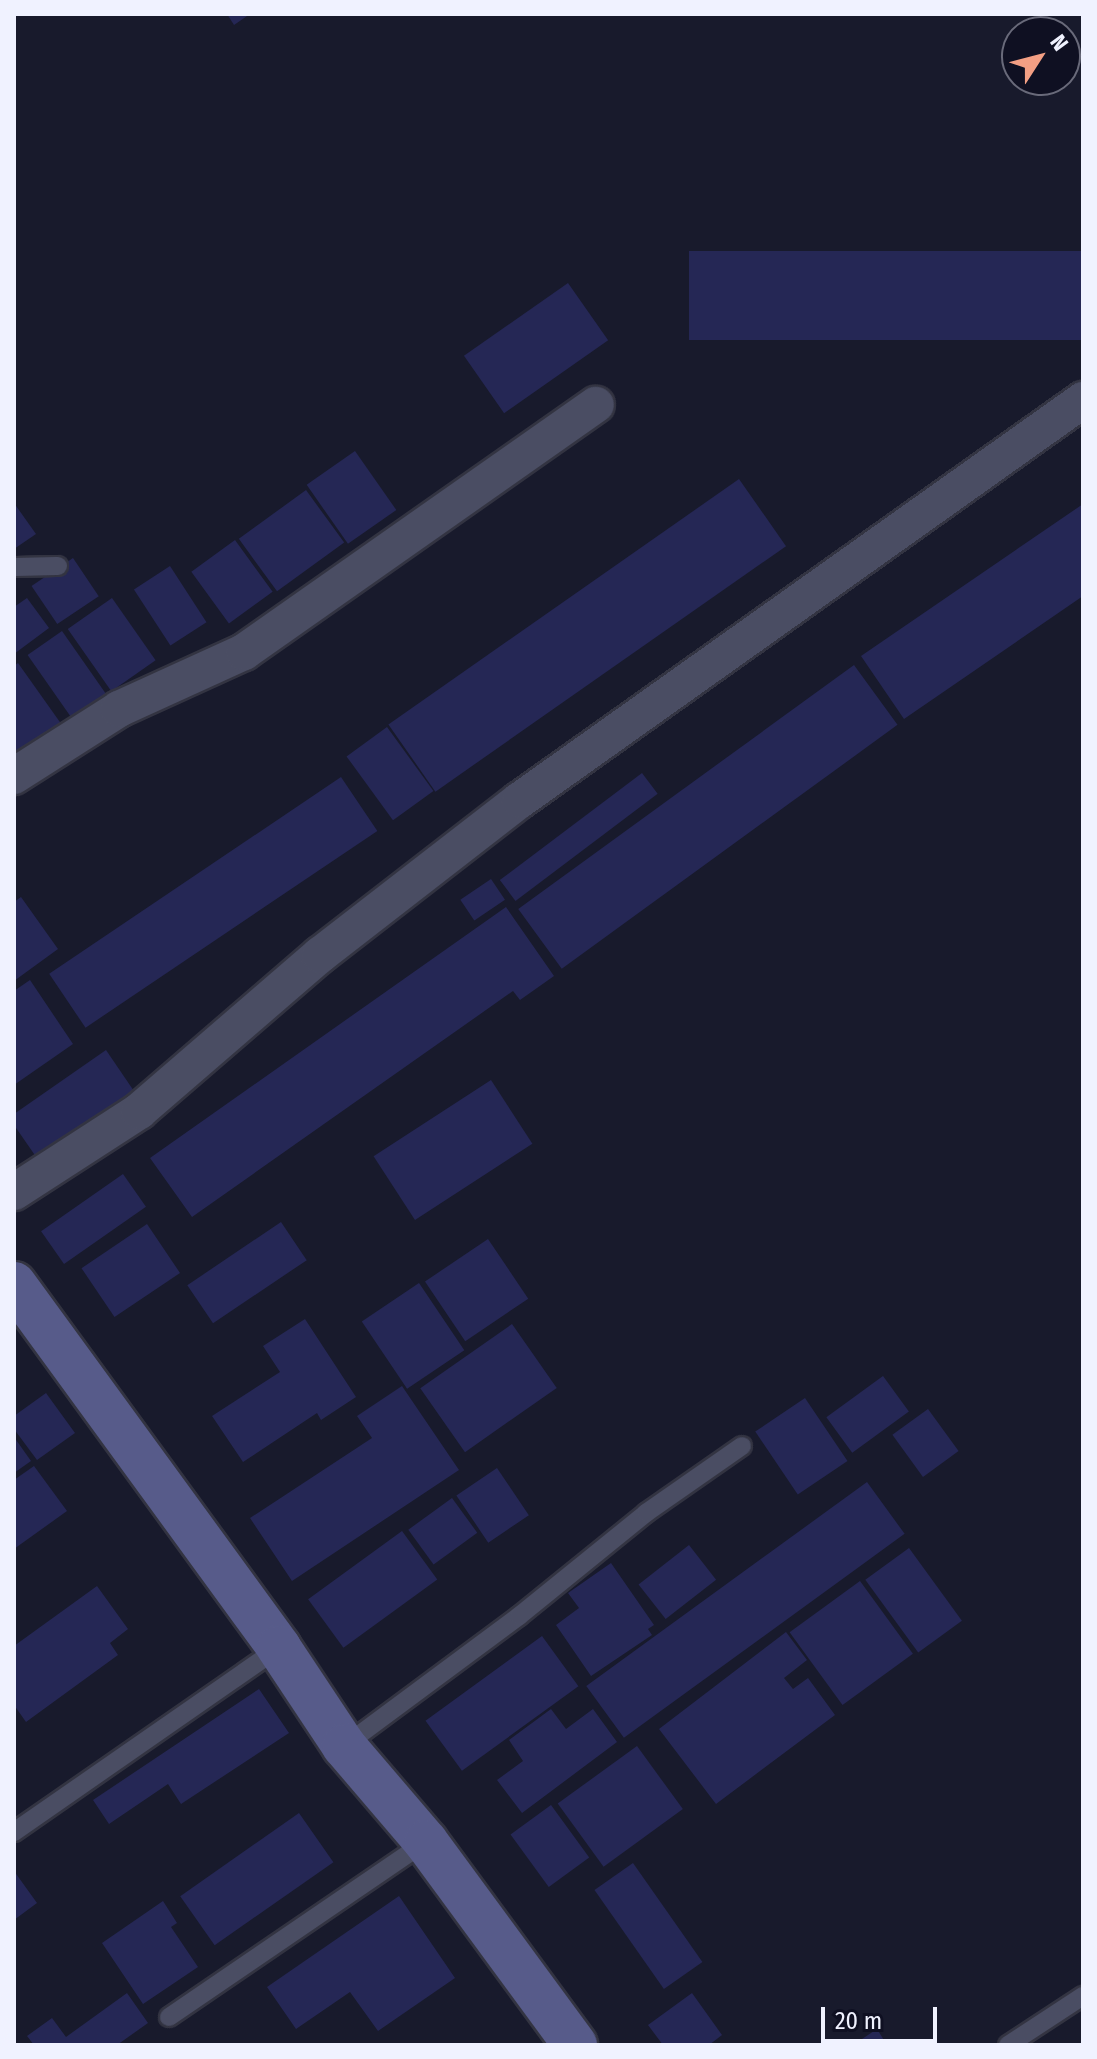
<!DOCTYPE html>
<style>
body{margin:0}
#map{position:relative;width:1097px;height:2059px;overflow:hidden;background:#181a2c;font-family:"Fira Sans Condensed",sans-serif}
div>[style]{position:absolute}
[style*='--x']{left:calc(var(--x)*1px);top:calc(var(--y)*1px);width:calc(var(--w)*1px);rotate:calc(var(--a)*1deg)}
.building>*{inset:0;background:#252755;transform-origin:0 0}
.roads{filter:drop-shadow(2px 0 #333442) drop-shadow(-2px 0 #333442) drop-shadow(0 2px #333442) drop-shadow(0 -2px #333442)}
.lane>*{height:18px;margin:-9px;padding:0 9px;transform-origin:9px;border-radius:9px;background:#4a4d63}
.street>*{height:36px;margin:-18px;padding:0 18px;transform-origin:18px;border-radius:18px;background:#4a4d63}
.secondary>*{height:44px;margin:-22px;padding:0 22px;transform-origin:22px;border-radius:22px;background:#575b8a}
span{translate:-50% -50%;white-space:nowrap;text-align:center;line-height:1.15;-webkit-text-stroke:6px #0f1022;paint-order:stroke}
.frame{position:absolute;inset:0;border:16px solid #f0f2ff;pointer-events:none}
.north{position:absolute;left:1001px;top:16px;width:80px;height:80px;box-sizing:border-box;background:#0f1022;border:2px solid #696a7a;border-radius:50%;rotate:54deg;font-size:22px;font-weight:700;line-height:32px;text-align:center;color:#f0f2ff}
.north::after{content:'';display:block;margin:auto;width:28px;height:36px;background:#f39f84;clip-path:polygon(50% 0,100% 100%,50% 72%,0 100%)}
.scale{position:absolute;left:821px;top:2007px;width:116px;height:36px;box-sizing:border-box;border:4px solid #f0f2ff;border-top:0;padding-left:10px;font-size:24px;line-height:28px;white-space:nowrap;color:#f0f2ff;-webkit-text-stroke:6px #0f1022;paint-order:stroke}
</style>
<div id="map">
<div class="building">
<div style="clip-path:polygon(227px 14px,250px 14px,234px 25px)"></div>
<div style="left:1083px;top:251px;width:89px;height:394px;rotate:90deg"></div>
<div style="left:568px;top:283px;width:70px;height:127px;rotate:55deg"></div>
<div style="left:355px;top:451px;width:72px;height:59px;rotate:55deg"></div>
<div style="left:739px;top:479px;width:82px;height:428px;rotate:55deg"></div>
<div style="left:306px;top:490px;width:65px;height:83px;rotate:54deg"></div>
<div style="clip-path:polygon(14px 503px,36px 534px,14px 549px)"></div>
<div style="clip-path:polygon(1083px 504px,1083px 596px,904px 719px,861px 656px)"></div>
<div style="left:235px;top:540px;width:64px;height:54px;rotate:54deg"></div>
<div style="left:73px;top:558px;width:46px;height:50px;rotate:56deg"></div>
<div style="left:170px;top:566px;width:67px;height:43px;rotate:57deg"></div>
<div style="clip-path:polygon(27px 598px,49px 628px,14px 654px,14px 607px)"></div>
<div style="left:112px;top:598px;width:76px;height:54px;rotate:55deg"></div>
<div style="left:62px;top:631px;width:85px;height:42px;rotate:55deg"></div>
<div style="clip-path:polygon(18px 663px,62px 725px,14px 758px,14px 666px)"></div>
<div style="left:854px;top:665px;width:74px;height:415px;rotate:54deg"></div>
<div style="left:387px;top:727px;width:79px;height:50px;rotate:54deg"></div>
<div style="left:642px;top:773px;width:26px;height:178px;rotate:53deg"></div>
<div style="left:341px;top:777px;width:65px;height:352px;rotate:56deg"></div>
<div style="left:491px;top:879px;width:25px;height:37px;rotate:56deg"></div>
<div style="clip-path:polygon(21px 897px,58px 949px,14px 981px,14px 902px)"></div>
<div style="clip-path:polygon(506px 907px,554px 976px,520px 1000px,513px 991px,192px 1217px,150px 1158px)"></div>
<div style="clip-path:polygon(30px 980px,73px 1044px,14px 1085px,14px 991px)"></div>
<div style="clip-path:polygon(106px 1050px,138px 1097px,41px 1164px,14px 1125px,14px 1114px)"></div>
<div style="left:491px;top:1080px;width:76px;height:140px;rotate:57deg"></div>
<div style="left:123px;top:1174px;width:40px;height:100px;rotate:55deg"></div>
<div style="left:281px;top:1222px;width:46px;height:113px;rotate:56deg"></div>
<div style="left:147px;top:1224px;width:59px;height:79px;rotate:56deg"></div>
<div style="left:488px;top:1239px;width:72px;height:76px;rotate:56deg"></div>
<div style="left:419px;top:1283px;width:81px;height:69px;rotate:56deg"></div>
<div style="clip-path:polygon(305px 1319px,356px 1397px,321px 1420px,317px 1413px,243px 1462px,212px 1416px,280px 1372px,263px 1346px)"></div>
<div style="left:512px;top:1324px;width:78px;height:112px;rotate:55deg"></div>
<div style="left:883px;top:1376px;width:44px;height:70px;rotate:54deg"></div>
<div style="clip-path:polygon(402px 1386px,459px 1470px,292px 1581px,250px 1518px,372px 1438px,357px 1416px)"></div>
<div style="clip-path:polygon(46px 1393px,75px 1433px,37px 1460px,14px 1429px,14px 1416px)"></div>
<div style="left:805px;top:1398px;width:76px;height:60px;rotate:56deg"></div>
<div style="left:928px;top:1409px;width:52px;height:44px;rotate:54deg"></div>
<div style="clip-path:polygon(14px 1437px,31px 1461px,14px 1473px)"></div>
<div style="clip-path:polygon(34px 1466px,67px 1511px,14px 1549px,14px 1480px)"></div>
<div style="left:497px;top:1468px;width:57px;height:49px;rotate:56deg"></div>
<div style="left:867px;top:1482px;width:64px;height:347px;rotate:54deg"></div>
<div style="left:452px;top:1498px;width:43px;height:54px;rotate:54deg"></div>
<div style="left:402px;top:1531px;width:60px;height:116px;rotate:54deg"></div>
<div style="left:689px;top:1545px;width:44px;height:64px;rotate:52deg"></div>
<div style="left:909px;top:1548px;width:90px;height:54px;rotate:54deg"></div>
<div style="clip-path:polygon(611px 1563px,654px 1625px,648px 1629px,652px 1635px,591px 1676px,556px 1625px,579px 1608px,568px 1593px)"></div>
<div style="left:860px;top:1581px;width:90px;height:87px;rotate:54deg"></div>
<div style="clip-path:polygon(97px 1586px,128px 1629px,110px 1643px,118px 1655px,26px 1722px,14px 1705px,14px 1646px)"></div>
<div style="clip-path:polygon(786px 1632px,807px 1660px,784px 1678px,793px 1689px,808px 1678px,835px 1715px,716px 1804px,659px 1729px)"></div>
<div style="left:542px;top:1636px;width:62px;height:144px;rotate:54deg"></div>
<div style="clip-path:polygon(259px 1689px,289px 1733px,181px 1804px,168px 1784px,109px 1824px,93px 1800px)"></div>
<div style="clip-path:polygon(551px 1709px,566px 1729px,593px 1709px,617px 1742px,522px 1813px,497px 1780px,523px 1761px,509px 1740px)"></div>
<div style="left:637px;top:1746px;width:78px;height:98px;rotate:54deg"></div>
<div style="left:551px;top:1805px;width:65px;height:50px;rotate:54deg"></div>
<div style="left:299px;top:1813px;width:60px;height:145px;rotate:55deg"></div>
<div style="left:633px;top:1863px;width:121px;height:47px;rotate:55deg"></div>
<div style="clip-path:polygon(14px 1871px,37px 1903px,14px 1920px)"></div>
<div style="clip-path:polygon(399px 1896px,455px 1978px,378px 2031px,350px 1992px,296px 2029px,267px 1987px)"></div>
<div style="clip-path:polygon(163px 1901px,177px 1923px,171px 1927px,198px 1967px,143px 2004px,102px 1943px)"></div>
<div style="clip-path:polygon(127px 1993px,148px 2023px,117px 2045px,34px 2045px,27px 2036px,52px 2018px,66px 2037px)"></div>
<div style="clip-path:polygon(692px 1993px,722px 2035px,709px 2045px,663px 2045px,648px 2025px)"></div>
<div style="clip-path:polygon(877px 2029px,887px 2045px,853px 2045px)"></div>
</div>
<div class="roads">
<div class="lane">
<div style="--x:14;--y:567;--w:44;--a:-1.3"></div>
<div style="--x:344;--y:1746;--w:218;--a:-36.6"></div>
<div style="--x:519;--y:1616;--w:164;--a:-39"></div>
<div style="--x:646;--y:1513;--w:117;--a:-34.9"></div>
<div style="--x:14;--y:1832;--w:323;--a:-34.8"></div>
<div style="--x:169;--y:2017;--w:311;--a:-34.3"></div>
<div style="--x:1008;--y:2045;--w:90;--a:-33.2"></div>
</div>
<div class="street">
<div style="--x:14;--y:776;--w:125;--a:-32.5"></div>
<div style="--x:119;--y:709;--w:137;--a:-24.5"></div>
<div style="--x:244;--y:652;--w:430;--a:-35.1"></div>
<div style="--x:14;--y:1192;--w:149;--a:-32.9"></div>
<div style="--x:139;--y:1111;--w:239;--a:-40.8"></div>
<div style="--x:320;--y:955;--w:253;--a:-37.8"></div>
<div style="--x:520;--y:800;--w:691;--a:-35.39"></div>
</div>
<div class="secondary">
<div style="--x:14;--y:1284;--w:450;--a:53.9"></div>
<div style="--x:279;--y:1648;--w:118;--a:56.4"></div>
<div style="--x:344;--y:1746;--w:126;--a:49.5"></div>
<div style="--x:426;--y:1842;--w:252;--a:53.7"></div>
</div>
</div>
<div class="frame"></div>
<div class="north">N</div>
<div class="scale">20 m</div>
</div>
